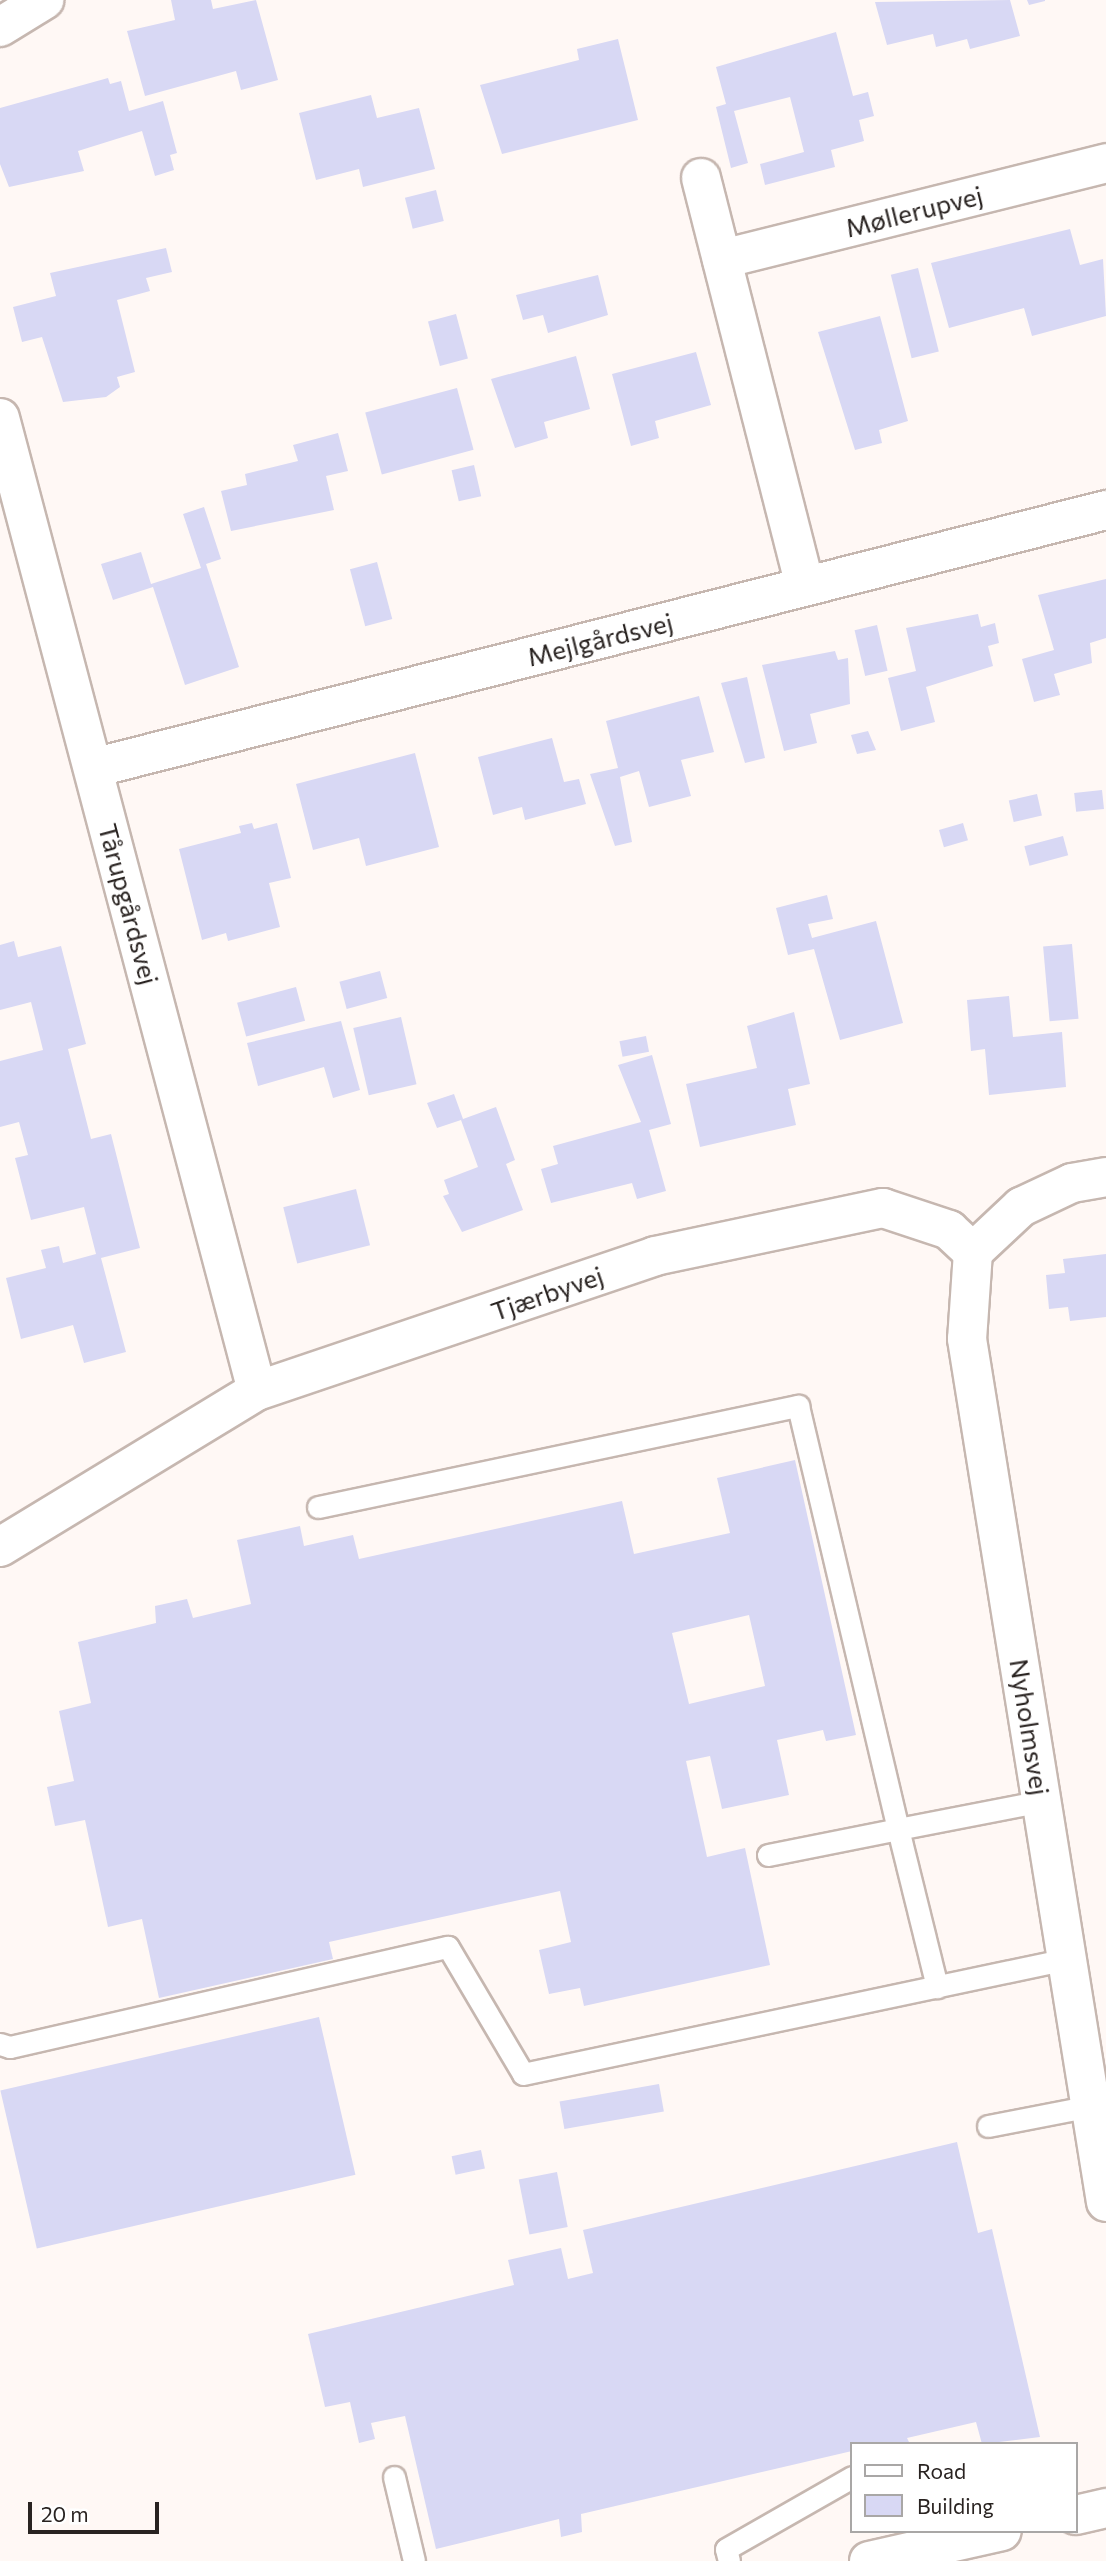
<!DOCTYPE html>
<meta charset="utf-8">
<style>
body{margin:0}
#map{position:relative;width:1106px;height:2561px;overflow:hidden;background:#fff8f5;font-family:Commissioner,sans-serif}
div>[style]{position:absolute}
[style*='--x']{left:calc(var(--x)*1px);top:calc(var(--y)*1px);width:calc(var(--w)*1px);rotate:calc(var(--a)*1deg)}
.building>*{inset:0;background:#d8d8f4;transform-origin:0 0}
.roads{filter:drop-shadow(2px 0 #c6b7b0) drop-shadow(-2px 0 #c6b7b0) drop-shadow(0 2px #c6b7b0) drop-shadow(0 -2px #c6b7b0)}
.lane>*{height:21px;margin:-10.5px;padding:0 10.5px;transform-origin:10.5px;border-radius:10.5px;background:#fff}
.street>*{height:38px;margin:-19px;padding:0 19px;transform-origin:19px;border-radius:19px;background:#fff}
.secondary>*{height:38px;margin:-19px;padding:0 19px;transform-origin:19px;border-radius:19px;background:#fff}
span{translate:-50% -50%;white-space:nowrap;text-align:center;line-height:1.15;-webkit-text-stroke:6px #fff;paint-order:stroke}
.street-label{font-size:26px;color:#292321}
.legend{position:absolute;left:850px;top:2442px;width:228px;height:91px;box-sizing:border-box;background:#fff;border:2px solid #a9a7a6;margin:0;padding:9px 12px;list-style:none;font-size:21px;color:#292321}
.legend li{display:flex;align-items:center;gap:14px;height:35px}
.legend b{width:35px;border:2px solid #a9a7a6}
.scale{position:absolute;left:28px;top:2502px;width:131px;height:32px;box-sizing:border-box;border:4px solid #292321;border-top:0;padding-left:9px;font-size:21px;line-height:24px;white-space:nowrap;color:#292321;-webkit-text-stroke:5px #fff;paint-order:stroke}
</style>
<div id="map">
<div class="building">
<div style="clip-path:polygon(171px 0,211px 0,213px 9px,256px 0,278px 80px,241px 90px,236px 71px,145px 96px,127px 31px,175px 20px)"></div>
<div style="clip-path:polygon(1010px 0,1020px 36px,970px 49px,967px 39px,936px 47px,933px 34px,887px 45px,875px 2px)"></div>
<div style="clip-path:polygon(1027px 0,1045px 0,1045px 1px,1029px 5px)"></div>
<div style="clip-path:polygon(836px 32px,853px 96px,868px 92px,874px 116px,859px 120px,864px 141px,831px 150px,835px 167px,765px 185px,760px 164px,804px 152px,790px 97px,734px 111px,748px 163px,731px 168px,716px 107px,726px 104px,716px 67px)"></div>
<div style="clip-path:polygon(618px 39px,638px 120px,502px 154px,480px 85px,579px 60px,577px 49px)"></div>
<div style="clip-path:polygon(108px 78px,110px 84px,121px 81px,129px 111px,163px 101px,177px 153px,170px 155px,174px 170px,155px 176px,142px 131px,78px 151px,84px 171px,9px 187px,0 164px,0 108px)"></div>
<div style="clip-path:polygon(371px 95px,377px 118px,419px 108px,435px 169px,363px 187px,359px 169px,316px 180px,299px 113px)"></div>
<div style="left:436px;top:190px;width:32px;height:32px;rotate:76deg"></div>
<div style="clip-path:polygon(1070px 229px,1080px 265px,1103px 259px,1106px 316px,1032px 336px,1024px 308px,949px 328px,931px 263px)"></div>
<div style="clip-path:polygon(166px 248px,172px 272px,146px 278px,150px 291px,117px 300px,135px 372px,117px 377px,120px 387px,106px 397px,63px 402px,42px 337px,22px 342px,13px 307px,56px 296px,50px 273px)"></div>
<div style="left:918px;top:268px;width:86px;height:28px;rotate:76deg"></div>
<div style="clip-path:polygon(598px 275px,608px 315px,548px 333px,543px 315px,523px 320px,516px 295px)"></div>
<div style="left:456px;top:314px;width:46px;height:29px;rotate:75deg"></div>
<div style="clip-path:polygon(880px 316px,908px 421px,879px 430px,882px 443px,855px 450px,818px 332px)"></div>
<div style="clip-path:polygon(696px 352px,711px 405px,655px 421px,659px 438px,631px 446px,612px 374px)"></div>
<div style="clip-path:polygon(576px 356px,590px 409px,544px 422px,548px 438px,515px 448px,491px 379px)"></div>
<div style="left:457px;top:388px;width:64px;height:95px;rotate:75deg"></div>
<div style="clip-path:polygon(338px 433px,348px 471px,326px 476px,334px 510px,231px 531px,221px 491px,247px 485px,245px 474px,298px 461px,293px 445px)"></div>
<div style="left:474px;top:465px;width:32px;height:23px;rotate:77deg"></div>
<div style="clip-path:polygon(204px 507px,221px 559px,206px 564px,239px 667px,185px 685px,153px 587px,113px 600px,101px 564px,141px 552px,151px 584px,201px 568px,183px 514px)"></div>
<div style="left:377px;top:562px;width:59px;height:28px;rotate:75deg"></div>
<div style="clip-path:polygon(1106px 579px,1106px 638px,1090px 643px,1092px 663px,1054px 674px,1060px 695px,1034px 702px,1022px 659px,1054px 650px,1038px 595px)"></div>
<div style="clip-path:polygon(978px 614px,981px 627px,995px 623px,999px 643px,988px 646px,993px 666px,926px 687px,935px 722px,901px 731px,888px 678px,916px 671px,906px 628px)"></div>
<div style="left:877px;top:625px;width:47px;height:23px;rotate:77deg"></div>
<div style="clip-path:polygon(835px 651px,838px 660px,848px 658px,850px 704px,810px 714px,817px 743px,784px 751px,762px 665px)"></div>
<div style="clip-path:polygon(747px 677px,765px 758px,745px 763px,721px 683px)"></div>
<div style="clip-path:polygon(699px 696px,714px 752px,681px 760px,691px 796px,649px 807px,639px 771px,620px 777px,632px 842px,615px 846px,590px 774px,618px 768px,606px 721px)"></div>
<div style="clip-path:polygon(868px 731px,876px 750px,857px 754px,851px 735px)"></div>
<div style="clip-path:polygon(552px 738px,564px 782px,579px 779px,586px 804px,525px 820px,522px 807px,493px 815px,478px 757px)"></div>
<div style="clip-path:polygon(415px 753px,439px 847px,366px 866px,359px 838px,313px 850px,296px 784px)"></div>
<div style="left:1102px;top:790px;width:19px;height:28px;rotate:84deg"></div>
<div style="left:1037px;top:794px;width:22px;height:29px;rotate:77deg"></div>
<div style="clip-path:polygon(252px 823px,254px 829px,277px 823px,291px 878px,269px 883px,280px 927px,228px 941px,226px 933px,202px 940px,179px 849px,241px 833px,239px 826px)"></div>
<div style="left:963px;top:823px;width:18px;height:25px;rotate:74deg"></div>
<div style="left:1063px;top:836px;width:20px;height:40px;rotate:75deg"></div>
<div style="clip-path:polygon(827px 895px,833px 919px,808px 924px,812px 938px,876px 921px,903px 1023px,840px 1040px,814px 949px,788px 955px,776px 908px)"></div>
<div style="clip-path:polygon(14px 941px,18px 957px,61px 946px,86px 1044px,68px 1049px,91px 1139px,111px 1134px,140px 1248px,101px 1258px,126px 1352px,84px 1363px,73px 1325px,21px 1339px,6px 1278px,46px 1268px,41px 1250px,59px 1246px,63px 1263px,96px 1254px,84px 1207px,31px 1220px,15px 1158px,28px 1155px,19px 1122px,0 1127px,0 1061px,43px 1050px,31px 1002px,0 1010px,0 945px)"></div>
<div style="left:1072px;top:944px;width:75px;height:29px;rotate:85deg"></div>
<div style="left:380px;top:971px;width:28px;height:42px;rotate:75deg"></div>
<div style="left:296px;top:987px;width:35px;height:61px;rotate:75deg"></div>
<div style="clip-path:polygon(1009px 996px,1013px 1037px,1062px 1032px,1066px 1087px,989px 1095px,985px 1049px,971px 1051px,967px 1000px)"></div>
<div style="clip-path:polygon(794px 1012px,810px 1084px,788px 1089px,796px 1125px,700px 1147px,686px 1084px,757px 1068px,747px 1026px)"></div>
<div style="left:401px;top:1017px;width:69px;height:49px;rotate:77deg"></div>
<div style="clip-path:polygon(341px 1021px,360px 1090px,333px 1098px,324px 1067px,258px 1086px,247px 1043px)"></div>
<div style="left:646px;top:1036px;width:16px;height:27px;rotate:79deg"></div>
<div style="clip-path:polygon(652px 1055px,671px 1124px,649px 1130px,666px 1191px,637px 1199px,632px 1183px,551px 1203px,541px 1169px,558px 1164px,553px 1146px,641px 1122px,618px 1065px)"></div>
<div style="clip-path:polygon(454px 1094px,463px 1119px,496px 1107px,515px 1160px,506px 1164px,523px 1210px,462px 1232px,443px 1196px,449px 1194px,444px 1180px,478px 1167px,461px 1120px,437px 1128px,427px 1103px)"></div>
<div style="left:356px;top:1189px;width:58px;height:75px;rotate:76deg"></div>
<div style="clip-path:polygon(1106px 1254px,1106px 1317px,1070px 1321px,1068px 1307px,1049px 1309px,1046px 1275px,1065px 1273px,1063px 1259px)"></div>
<div style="clip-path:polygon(evenodd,795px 1460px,856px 1735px,826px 1741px,823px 1730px,777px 1740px,789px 1795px,722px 1809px,710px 1756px,686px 1761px,707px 1857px,745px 1848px,770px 1965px,584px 2006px,580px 1988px,549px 1994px,539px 1950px,571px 1942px,560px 1891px,329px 1942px,333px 1959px,159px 1998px,142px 1919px,108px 1927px,85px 1820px,55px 1826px,47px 1787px,74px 1781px,59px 1711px,91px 1703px,78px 1642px,156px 1623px,155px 1606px,187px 1599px,193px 1618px,251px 1604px,237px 1540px,300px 1526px,304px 1546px,353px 1535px,359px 1559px,622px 1501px,634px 1554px,730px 1533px,717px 1478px,795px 1460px,749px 1615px,765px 1686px,689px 1704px,672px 1633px,749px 1615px)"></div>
<div style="left:319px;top:2017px;width:162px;height:327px;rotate:77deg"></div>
<div style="left:659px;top:2084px;width:28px;height:101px;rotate:80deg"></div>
<div style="clip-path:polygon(957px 2142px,978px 2233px,992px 2229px,1040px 2437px,982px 2444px,976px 2422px,907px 2438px,910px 2444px,852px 2444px,852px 2451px,581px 2514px,582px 2532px,561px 2537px,559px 2519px,436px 2549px,405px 2416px,371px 2423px,375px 2439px,359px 2443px,350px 2402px,325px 2407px,308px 2334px,514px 2285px,508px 2260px,561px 2248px,568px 2279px,593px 2273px,583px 2230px)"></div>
<div style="left:481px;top:2150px;width:19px;height:30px;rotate:78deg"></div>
<div style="left:557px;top:2172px;width:56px;height:39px;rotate:79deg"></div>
</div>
<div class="roads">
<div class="lane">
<div style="--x:318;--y:1507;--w:491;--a:-11.9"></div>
<div style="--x:798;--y:1406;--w:435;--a:76.7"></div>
<div style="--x:898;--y:1829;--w:147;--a:-11"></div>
<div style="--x:768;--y:1855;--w:133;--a:-11.3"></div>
<div style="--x:898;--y:1829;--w:163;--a:76.1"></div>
<div style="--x:0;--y:2044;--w:10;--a:17"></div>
<div style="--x:10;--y:2047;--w:449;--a:-12.9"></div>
<div style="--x:448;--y:1947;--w:147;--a:59.4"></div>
<div style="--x:523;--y:2074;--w:556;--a:-11.94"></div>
<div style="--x:988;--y:2126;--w:105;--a:-11"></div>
<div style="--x:394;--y:2477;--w:86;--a:76.6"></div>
<div style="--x:729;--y:2561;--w:12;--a:-104"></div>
<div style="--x:726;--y:2549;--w:145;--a:-29.7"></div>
</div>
<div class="street">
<div style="--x:0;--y:27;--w:52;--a:-31.5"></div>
<div style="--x:701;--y:178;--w:421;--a:75.7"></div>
<div style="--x:722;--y:259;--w:396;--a:-14"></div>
<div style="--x:0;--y:418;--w:1006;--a:75.2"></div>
<div style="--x:93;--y:768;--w:1045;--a:-14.29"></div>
<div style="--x:1076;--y:2515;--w:31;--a:-13"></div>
<div style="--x:869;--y:2561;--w:136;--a:-12.7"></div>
</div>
<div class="secondary">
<div style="--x:973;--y:1252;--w:87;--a:93.9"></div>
<div style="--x:967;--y:1339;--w:874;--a:80.85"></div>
<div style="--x:973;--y:1252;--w:66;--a:-43.2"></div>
<div style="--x:1021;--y:1207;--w:56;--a:-25.2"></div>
<div style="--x:1072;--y:1183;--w:35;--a:-10"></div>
<div style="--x:0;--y:1547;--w:301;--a:-31.3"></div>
<div style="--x:257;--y:1391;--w:420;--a:-18.7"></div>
<div style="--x:655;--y:1256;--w:233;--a:-11.9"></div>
<div style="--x:883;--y:1208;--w:70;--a:18.4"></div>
<div style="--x:949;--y:1230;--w:33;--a:43"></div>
</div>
</div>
<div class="street-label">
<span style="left:914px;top:211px;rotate:-14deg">Møllerupvej</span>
<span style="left:600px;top:639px;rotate:-14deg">Mejlgårdsvej</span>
<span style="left:129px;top:904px;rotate:75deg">Tårupgårdsvej</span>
<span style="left:547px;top:1293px;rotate:-19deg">Tjærbyvej</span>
<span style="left:1030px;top:1727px;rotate:81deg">Nyholmsvej</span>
</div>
<ul class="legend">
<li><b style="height:9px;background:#fff"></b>Road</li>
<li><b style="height:19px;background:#d8d8f4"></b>Building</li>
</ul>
<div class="scale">20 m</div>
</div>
